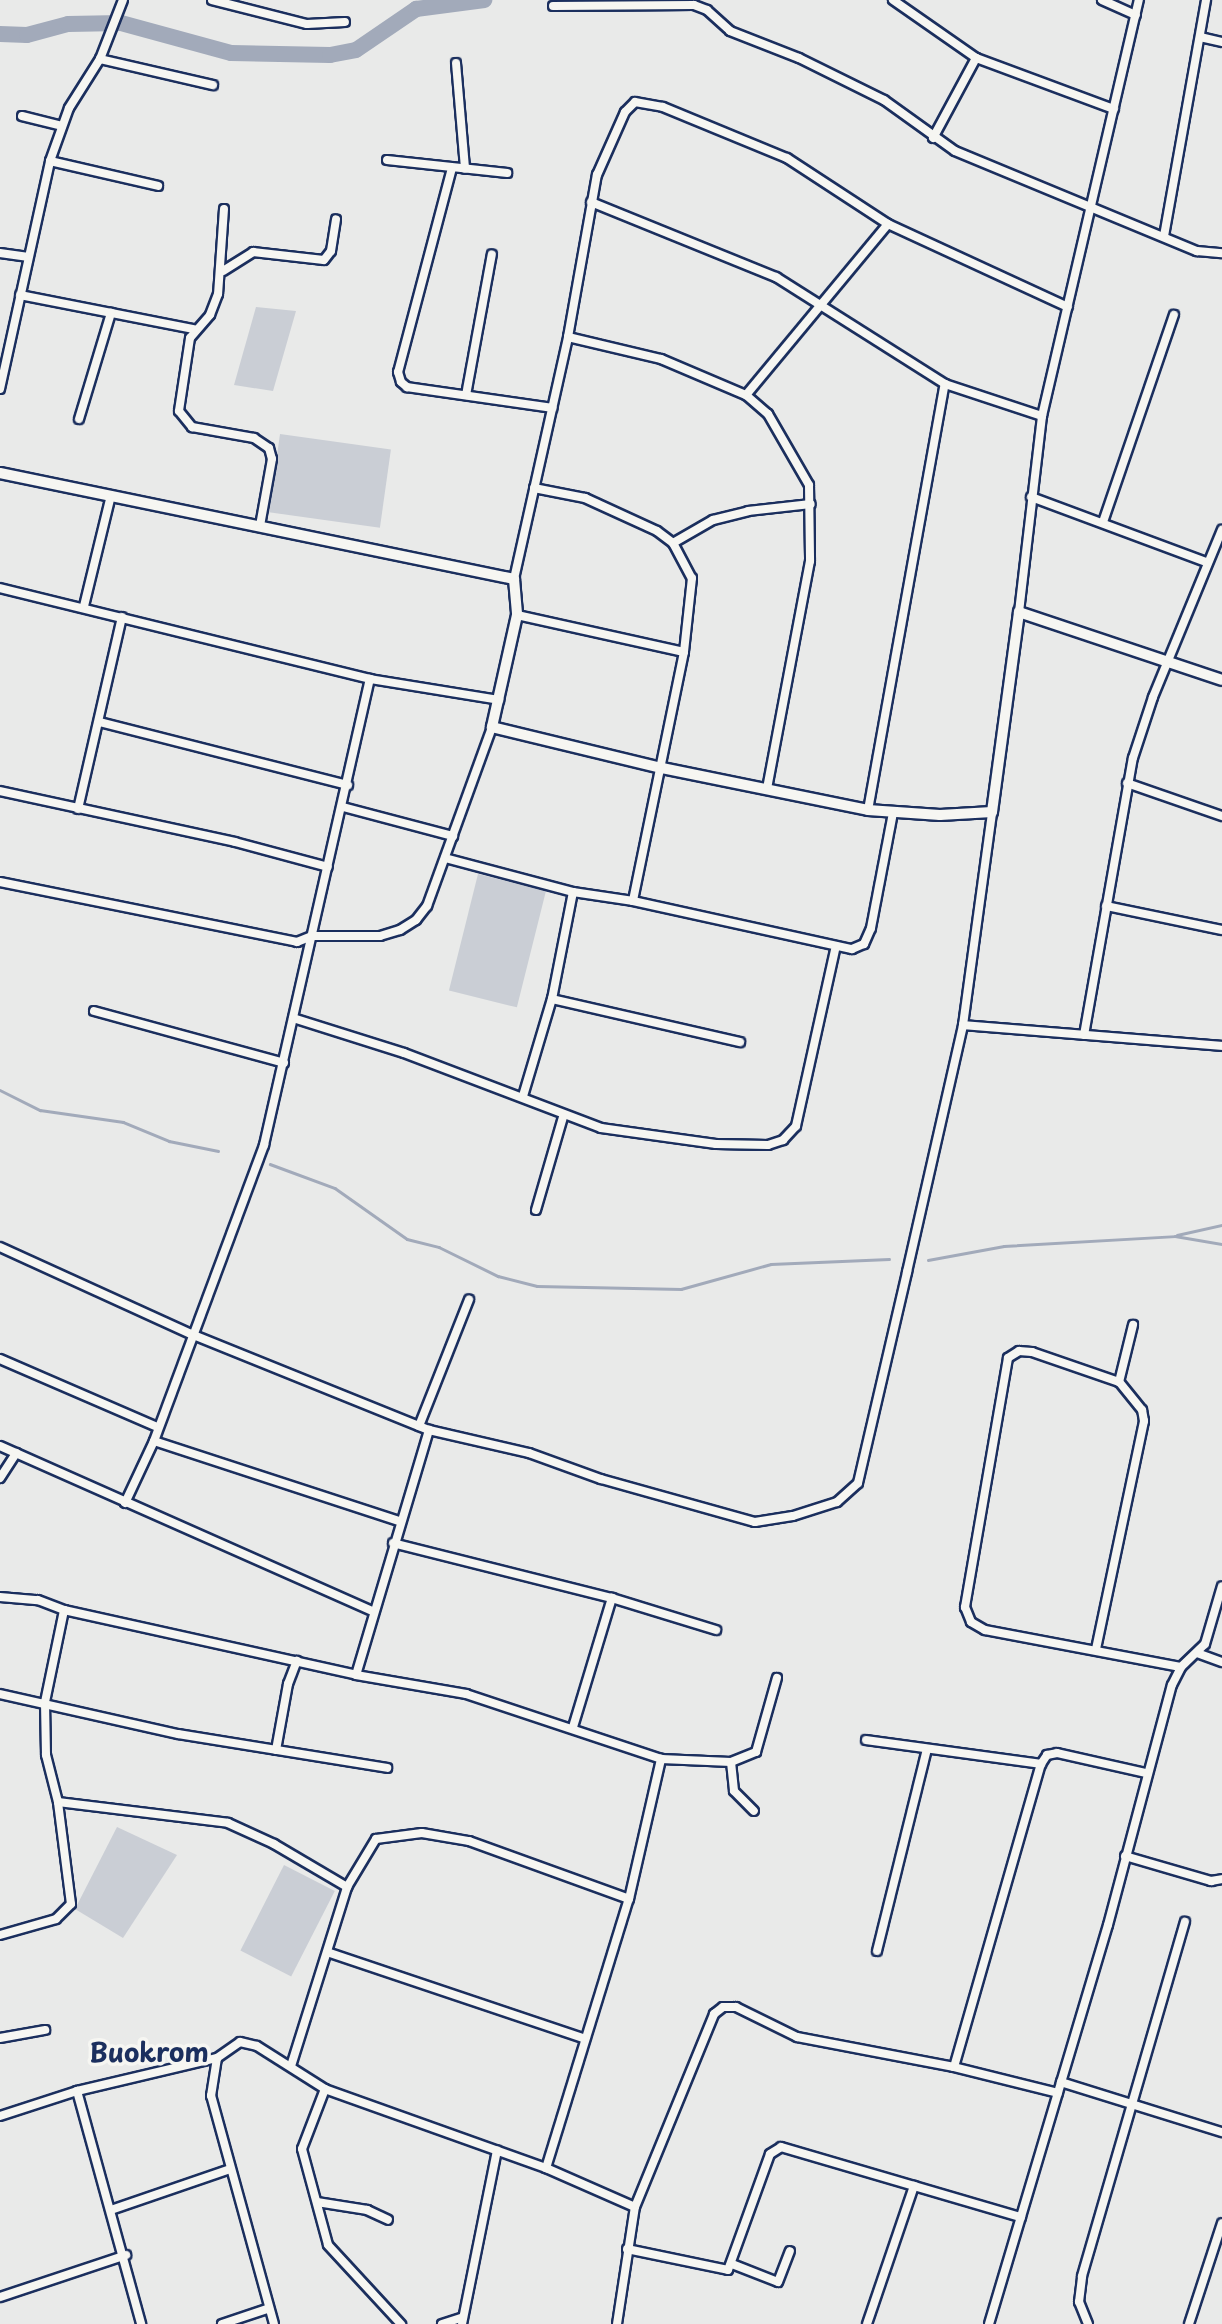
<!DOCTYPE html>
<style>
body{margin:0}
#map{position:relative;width:1222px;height:2324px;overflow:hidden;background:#e9eae9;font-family:"Playpen Sans",sans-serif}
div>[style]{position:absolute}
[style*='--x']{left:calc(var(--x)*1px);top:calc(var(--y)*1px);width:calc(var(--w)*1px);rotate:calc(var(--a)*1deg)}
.green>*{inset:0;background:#caced5;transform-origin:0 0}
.stream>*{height:2.5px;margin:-1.25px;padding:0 1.25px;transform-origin:1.25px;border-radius:1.25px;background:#a2aaba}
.river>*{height:16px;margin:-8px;padding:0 8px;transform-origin:8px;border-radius:8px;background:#a2aaba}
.roads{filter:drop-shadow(2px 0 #1b2f5e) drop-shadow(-2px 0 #1b2f5e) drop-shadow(0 2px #1b2f5e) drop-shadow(0 -2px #1b2f5e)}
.minor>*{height:8px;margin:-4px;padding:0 4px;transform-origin:4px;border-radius:4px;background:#f6f6f2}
.tertiary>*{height:10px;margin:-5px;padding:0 5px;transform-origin:5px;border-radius:5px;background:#f6f6f2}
span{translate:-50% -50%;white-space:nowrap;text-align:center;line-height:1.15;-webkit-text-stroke:7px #f6f6f2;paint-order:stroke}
.district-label{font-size:26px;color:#1b2f5e;font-weight:700}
</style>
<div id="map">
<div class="green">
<div style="clip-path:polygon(256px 307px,296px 311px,273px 391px,234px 385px)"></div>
<div style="left:280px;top:434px;width:112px;height:79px;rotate:8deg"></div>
<div style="left:478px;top:874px;width:70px;height:120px;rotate:14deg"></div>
<div style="clip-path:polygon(117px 1827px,177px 1855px,123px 1938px,75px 1909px)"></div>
<div style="left:284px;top:1865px;width:57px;height:96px;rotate:27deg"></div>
</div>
<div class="stream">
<div style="--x:0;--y:1090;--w:45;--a:26.6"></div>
<div style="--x:40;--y:1110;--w:84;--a:8.2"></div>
<div style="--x:123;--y:1122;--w:50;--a:22.4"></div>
<div style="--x:169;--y:1141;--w:50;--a:11.5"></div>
<div style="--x:270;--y:1164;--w:69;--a:20.3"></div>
<div style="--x:335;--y:1188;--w:88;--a:35.3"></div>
<div style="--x:407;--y:1239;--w:33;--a:14"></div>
<div style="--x:439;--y:1247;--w:66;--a:26.2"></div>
<div style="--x:498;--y:1276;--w:40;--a:14.4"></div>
<div style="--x:537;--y:1286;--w:144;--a:1.2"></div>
<div style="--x:681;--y:1289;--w:93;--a:-15.5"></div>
<div style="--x:771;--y:1264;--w:118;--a:-2.4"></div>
<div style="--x:1177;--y:1235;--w:46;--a:-12.5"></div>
<div style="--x:928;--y:1260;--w:77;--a:-10.4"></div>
<div style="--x:1004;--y:1246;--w:171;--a:-3.3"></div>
<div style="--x:1175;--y:1236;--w:48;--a:9.7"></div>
</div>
<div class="river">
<div style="--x:0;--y:34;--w:27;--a:2"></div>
<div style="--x:27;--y:35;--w:42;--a:-15"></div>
<div style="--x:68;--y:24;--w:53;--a:-1.1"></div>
<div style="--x:121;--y:23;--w:114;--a:15.3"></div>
<div style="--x:231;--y:53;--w:99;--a:1.2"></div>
<div style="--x:330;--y:55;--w:26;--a:-11"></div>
<div style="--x:356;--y:50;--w:73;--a:-34.3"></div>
<div style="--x:416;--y:9;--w:69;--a:-7.5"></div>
</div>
<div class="roads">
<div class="minor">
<div style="--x:212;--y:0;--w:98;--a:14.2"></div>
<div style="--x:307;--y:24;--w:38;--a:-3"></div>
<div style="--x:893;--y:0;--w:101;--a:34.9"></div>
<div style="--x:976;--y:58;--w:147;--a:20.3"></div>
<div style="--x:1102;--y:0;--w:37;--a:24"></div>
<div style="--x:553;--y:6;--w:141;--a:-0.4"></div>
<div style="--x:694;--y:5;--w:14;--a:21"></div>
<div style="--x:707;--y:10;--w:31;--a:42"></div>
<div style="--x:730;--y:31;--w:74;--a:21.4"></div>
<div style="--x:799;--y:58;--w:95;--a:26.3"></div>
<div style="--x:884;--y:100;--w:87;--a:35.7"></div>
<div style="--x:955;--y:151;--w:262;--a:22.5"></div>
<div style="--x:1197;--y:251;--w:25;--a:5"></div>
<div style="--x:1200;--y:37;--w:23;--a:13"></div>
<div style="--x:100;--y:59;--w:116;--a:13"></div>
<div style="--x:456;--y:63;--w:106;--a:85.1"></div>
<div style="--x:22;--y:116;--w:41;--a:14"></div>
<div style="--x:933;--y:138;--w:91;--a:-61.7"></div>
<div style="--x:387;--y:160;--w:121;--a:6.2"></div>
<div style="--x:50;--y:161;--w:111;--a:13"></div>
<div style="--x:452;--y:168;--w:211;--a:104.8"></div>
<div style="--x:398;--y:372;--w:10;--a:73"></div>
<div style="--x:401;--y:382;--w:8;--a:40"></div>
<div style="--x:407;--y:387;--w:147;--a:8.2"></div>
<div style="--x:591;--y:202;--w:200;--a:22.1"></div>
<div style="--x:776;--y:277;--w:200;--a:32.3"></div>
<div style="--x:945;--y:384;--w:102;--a:18.3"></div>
<div style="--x:224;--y:209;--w:85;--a:94"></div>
<div style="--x:218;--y:294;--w:22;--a:111"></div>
<div style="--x:210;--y:315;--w:30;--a:131"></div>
<div style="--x:190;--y:338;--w:74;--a:98.6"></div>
<div style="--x:179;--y:411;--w:21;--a:51"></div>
<div style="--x:192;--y:427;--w:63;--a:10.1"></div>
<div style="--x:254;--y:438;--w:18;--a:34"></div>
<div style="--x:269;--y:448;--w:11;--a:75"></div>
<div style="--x:272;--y:459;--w:68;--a:100.2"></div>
<div style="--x:1164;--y:236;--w:240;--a:-79.9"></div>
<div style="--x:0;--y:253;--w:27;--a:8"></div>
<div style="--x:223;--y:271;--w:36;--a:-32"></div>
<div style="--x:253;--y:252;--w:71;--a:6.4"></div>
<div style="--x:324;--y:260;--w:11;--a:-52"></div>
<div style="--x:331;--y:251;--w:32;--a:-81"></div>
<div style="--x:20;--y:295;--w:177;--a:11.1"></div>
<div style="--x:568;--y:337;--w:96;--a:13.3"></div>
<div style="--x:661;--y:359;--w:92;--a:23"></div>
<div style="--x:746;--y:395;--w:29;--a:41"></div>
<div style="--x:768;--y:414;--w:82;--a:60"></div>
<div style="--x:809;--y:485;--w:76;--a:89.2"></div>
<div style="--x:810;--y:561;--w:232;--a:100.7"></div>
<div style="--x:0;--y:389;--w:233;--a:-77.6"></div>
<div style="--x:50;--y:161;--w:56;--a:-70.3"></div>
<div style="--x:69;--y:108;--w:58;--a:-57.7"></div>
<div style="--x:100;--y:59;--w:63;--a:-68.7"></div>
<div style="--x:466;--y:395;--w:143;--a:-79.6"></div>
<div style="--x:746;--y:395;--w:222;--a:-50.3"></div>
<div style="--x:79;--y:419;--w:111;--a:-73.2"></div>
<div style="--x:534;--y:488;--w:52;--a:11.1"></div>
<div style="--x:585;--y:498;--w:79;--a:24.6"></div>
<div style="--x:657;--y:531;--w:20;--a:37"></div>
<div style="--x:673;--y:543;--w:40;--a:62"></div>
<div style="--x:692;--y:578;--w:74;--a:96.2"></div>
<div style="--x:684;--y:652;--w:254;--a:101.6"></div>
<div style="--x:1031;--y:497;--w:187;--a:20.4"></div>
<div style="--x:1103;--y:522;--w:219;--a:-71.1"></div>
<div style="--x:673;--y:543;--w:46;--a:-29.9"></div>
<div style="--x:713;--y:520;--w:36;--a:-14"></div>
<div style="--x:748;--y:511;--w:63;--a:-6.3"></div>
<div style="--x:514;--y:579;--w:248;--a:-77.4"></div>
<div style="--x:568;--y:337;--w:165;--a:-79.9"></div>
<div style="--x:597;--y:175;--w:69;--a:-66"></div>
<div style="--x:625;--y:112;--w:14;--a:-45"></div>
<div style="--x:635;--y:102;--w:28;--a:10"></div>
<div style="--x:663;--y:107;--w:134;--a:22.4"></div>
<div style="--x:787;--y:158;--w:121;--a:33.2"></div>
<div style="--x:888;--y:224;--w:198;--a:24.8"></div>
<div style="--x:0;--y:588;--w:381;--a:13.8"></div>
<div style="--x:370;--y:679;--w:131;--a:9.2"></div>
<div style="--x:84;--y:606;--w:114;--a:-76.3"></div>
<div style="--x:1019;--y:612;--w:197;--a:-83.3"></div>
<div style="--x:1042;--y:416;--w:427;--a:-76.9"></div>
<div style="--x:517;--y:615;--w:171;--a:12.5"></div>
<div style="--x:100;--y:722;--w:256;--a:14.3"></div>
<div style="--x:1127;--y:783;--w:101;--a:19.2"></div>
<div style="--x:0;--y:791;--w:240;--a:12.2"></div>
<div style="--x:235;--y:842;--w:96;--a:15"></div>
<div style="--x:343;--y:807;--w:114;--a:14.8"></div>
<div style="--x:78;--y:809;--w:197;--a:-77.1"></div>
<div style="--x:868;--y:810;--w:433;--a:-79.8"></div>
<div style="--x:445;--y:858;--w:132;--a:14.9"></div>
<div style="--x:573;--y:892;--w:61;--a:8.5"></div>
<div style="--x:633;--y:901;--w:224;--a:12.4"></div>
<div style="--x:852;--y:949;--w:13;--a:-23"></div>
<div style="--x:864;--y:944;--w:17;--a:-66"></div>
<div style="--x:871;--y:928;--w:117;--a:-79.2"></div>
<div style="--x:0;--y:882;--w:303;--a:11.4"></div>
<div style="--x:297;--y:942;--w:16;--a:-22"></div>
<div style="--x:312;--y:936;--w:68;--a:0"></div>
<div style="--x:380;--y:936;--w:21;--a:-17"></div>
<div style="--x:400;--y:930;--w:19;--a:-32"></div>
<div style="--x:416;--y:920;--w:18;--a:-52"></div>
<div style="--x:427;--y:906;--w:190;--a:-70"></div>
<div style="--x:1106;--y:906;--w:118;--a:11.7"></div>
<div style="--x:552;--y:999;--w:193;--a:12.9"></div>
<div style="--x:94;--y:1011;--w:197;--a:15.3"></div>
<div style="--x:293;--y:1018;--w:116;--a:17.5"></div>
<div style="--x:404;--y:1053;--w:211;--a:20.8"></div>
<div style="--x:601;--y:1128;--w:116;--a:7.9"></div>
<div style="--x:716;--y:1144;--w:52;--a:1.1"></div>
<div style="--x:768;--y:1145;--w:16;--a:-18"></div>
<div style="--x:783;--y:1140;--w:19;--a:-47"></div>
<div style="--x:796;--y:1126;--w:184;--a:-77.5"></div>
<div style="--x:963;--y:1025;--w:260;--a:4.6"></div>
<div style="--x:1084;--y:1035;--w:281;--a:-80"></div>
<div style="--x:1133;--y:758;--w:64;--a:-71.8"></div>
<div style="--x:1153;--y:697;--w:181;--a:-67.6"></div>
<div style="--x:523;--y:1096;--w:101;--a:-73.4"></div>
<div style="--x:552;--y:999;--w:109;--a:-78.9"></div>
<div style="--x:536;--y:1210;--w:97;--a:-73.8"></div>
<div style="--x:0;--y:1247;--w:210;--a:24.5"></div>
<div style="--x:191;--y:1334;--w:257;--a:22"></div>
<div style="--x:429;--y:1430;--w:103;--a:13"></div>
<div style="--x:529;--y:1453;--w:77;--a:19.9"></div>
<div style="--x:601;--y:1479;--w:160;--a:15.6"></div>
<div style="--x:755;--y:1522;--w:38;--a:-9"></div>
<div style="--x:793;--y:1516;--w:46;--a:-17.7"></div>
<div style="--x:837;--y:1502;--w:28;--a:-42"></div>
<div style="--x:858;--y:1483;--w:217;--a:-76.9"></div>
<div style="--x:907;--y:1272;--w:253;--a:-77.2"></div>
<div style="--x:963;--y:1025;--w:215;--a:-82.2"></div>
<div style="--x:0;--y:1359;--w:171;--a:23.4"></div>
<div style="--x:1119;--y:1382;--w:92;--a:-161"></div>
<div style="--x:1032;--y:1352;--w:13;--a:-176"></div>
<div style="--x:1019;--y:1351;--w:13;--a:148"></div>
<div style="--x:1008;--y:1358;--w:253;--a:99.8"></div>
<div style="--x:965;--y:1607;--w:16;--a:68"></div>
<div style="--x:971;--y:1622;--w:16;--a:30"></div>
<div style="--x:985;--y:1630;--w:199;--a:10.7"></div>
<div style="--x:419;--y:1426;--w:136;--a:-68.4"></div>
<div style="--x:154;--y:1441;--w:258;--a:18.1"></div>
<div style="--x:0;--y:1446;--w:408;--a:23.9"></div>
<div style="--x:0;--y:1478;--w:30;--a:-57"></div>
<div style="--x:125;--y:1503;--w:68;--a:-64.9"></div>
<div style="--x:154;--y:1441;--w:316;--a:-69.6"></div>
<div style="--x:264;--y:1145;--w:478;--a:-77.2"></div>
<div style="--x:393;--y:1543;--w:226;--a:14.1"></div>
<div style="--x:612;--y:1598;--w:109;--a:17.1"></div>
<div style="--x:0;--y:1597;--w:38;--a:5"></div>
<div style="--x:38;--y:1600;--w:28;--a:21"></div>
<div style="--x:64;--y:1610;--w:299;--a:12.5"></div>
<div style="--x:356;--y:1675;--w:112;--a:9.8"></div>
<div style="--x:466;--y:1694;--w:206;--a:18.4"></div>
<div style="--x:661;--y:1759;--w:70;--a:2.5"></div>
<div style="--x:731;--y:1762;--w:27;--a:-22"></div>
<div style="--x:756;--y:1752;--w:77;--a:-74.2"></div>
<div style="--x:1096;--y:1649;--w:233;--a:-78.1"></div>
<div style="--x:1144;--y:1421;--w:11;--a:-100"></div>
<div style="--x:1142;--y:1410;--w:36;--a:-129"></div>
<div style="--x:1119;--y:1382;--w:59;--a:-76.2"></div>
<div style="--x:1197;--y:1653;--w:27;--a:20"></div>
<div style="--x:356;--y:1675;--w:256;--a:-73.4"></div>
<div style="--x:0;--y:1694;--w:182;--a:12.7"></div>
<div style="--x:178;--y:1734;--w:212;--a:9.2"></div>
<div style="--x:573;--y:1727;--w:135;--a:-73.2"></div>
<div style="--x:866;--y:1740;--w:177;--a:7.8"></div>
<div style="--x:276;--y:1750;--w:67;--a:-79.7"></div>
<div style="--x:288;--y:1684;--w:25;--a:-69"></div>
<div style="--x:731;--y:1762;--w:29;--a:84"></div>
<div style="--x:734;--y:1791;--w:28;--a:45"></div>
<div style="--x:58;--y:1802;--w:171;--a:7"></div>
<div style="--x:228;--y:1823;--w:51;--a:24.5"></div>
<div style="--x:274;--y:1844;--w:85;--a:30.5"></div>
<div style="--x:1125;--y:1856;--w:90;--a:16.2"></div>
<div style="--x:1211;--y:1881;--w:11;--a:-10"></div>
<div style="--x:0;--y:1935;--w:58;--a:-15.9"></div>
<div style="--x:56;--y:1919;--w:21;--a:-45"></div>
<div style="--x:71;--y:1904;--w:103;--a:-97.3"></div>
<div style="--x:58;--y:1802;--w:49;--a:-104.3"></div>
<div style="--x:46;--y:1755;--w:53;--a:-91.1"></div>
<div style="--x:45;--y:1702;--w:94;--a:-78.3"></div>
<div style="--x:877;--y:1951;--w:208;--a:-76.1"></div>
<div style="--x:330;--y:1953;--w:269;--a:18.6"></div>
<div style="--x:0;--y:2038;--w:46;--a:-10.1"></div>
<div style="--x:291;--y:2066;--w:188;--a:-72.6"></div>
<div style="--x:347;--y:1887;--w:56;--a:-58.9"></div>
<div style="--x:376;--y:1839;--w:46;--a:-7.4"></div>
<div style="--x:422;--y:1833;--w:48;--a:9.7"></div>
<div style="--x:469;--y:1841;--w:170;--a:19.9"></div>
<div style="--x:954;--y:2067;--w:315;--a:-74"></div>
<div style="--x:1041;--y:1764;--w:11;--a:-56"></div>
<div style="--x:1047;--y:1755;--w:10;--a:-11"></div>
<div style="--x:1057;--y:1753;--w:91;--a:12.7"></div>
<div style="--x:1061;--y:2082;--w:169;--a:17.3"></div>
<div style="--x:325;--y:2089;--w:64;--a:111"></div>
<div style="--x:302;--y:2149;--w:99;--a:74.8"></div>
<div style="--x:328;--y:2245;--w:108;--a:47.3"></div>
<div style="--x:77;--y:2091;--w:242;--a:74.6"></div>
<div style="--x:0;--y:2116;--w:81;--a:-18"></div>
<div style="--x:77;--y:2091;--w:144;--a:-13.3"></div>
<div style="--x:546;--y:2168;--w:282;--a:-72.9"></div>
<div style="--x:629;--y:1899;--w:144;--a:-77.1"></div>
<div style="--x:317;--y:2202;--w:51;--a:9.1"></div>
<div style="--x:367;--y:2210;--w:23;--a:25"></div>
<div style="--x:111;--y:2210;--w:126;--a:-19"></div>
<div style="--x:627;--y:2249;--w:103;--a:11.7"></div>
<div style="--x:728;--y:2270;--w:123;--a:-70.1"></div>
<div style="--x:770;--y:2154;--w:13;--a:-32"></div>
<div style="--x:781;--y:2147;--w:250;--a:16.3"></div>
<div style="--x:732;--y:2264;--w:49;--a:21.4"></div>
<div style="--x:778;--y:2282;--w:33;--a:-69"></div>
<div style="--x:0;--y:2297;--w:133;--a:-18.4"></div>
<div style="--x:222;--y:2324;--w:47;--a:-18.4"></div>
<div style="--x:274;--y:2324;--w:237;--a:-105.4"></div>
<div style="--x:211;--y:2096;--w:38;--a:-81"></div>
<div style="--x:217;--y:2058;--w:28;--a:-35"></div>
<div style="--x:240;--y:2042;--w:17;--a:13"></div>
<div style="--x:257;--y:2046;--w:80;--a:32.3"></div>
<div style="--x:325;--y:2089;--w:235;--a:19.7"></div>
<div style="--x:546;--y:2168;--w:97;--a:23.7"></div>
<div style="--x:442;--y:2324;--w:22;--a:-18"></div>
<div style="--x:462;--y:2324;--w:177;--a:-78.6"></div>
<div style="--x:617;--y:2324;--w:118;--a:-81.3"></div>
<div style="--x:635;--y:2207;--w:209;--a:-67.7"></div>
<div style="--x:714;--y:2014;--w:11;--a:-38"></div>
<div style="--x:723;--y:2007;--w:13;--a:0"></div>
<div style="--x:736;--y:2007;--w:68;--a:26.2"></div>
<div style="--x:797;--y:2037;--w:160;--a:10.8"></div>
<div style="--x:954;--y:2067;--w:107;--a:14"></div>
<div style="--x:867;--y:2324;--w:146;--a:-71.2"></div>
<div style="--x:989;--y:2324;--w:416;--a:-73.4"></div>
<div style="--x:1108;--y:1925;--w:248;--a:-75.1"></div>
<div style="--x:1172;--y:1685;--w:20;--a:-63"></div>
<div style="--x:1181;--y:1667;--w:33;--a:-44"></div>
<div style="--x:1205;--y:1644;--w:60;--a:-73.7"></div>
<div style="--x:1088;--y:2324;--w:24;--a:-112"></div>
<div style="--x:1079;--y:2302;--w:26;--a:-83"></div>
<div style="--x:1082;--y:2276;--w:369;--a:-73.8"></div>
<div style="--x:1189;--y:2324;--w:106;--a:-71.9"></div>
</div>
<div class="tertiary">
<div style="--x:0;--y:473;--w:525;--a:11.65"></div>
<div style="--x:514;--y:579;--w:36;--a:85"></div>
<div style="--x:517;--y:615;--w:115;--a:102.6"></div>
<div style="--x:492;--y:727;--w:175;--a:13.6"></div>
<div style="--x:662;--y:768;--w:210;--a:11.5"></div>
<div style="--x:868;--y:810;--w:72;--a:4"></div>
<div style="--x:940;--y:815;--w:52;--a:-3.3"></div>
<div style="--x:992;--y:812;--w:202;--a:-82.3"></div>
<div style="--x:1019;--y:612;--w:214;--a:18.5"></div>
</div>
</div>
<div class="district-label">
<span style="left:149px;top:2052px">Buokrom</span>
</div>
</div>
